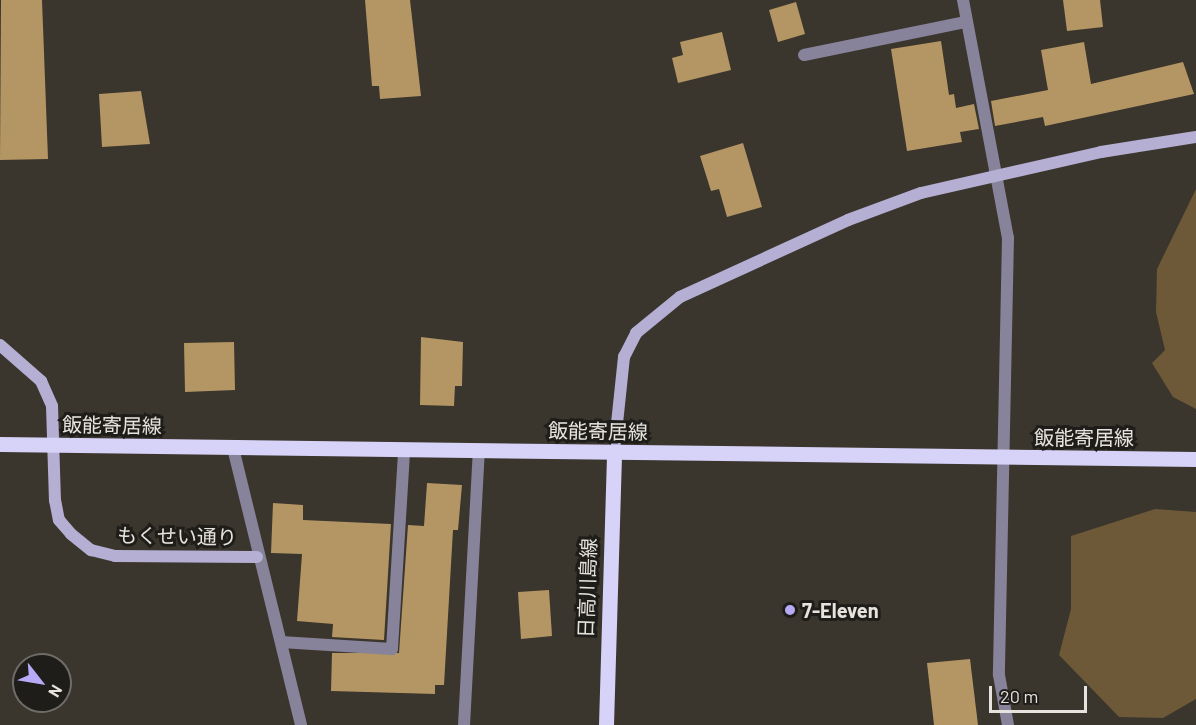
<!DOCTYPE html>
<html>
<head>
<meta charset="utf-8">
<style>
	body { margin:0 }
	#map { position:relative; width:1196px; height:725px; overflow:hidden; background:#3a352d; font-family:Barlow,"Noto Sans JP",sans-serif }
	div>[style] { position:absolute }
	.green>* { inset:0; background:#6d5937 }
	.building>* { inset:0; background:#b49664 }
	.lane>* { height:12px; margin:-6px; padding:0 6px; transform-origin:6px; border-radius:6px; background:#86839a }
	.street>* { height:12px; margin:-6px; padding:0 6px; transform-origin:6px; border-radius:6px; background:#86839a }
	.secondary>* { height:12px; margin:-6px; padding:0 6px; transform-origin:6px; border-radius:6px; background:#b4afd3 }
	.primary>* { height:15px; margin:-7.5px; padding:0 7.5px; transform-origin:7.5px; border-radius:7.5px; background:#d7d2f8 }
	.dots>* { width:16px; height:16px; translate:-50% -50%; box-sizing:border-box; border:3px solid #1f1d19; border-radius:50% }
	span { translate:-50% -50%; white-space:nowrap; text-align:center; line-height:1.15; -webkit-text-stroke:6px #1f1d19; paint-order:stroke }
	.street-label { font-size:20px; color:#e6e3de }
	.poi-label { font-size:20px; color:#e6e3de; font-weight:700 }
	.left { translate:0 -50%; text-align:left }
	.north { position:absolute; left:12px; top:653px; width:60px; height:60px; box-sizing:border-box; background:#1f1d19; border:2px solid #6f6c68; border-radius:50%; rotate:121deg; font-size:16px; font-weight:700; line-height:24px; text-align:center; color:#e6e3de }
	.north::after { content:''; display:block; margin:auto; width:21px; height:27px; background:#b7abf7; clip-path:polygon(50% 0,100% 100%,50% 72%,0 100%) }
	.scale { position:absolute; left:989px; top:686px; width:98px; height:27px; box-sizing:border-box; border:3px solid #e6e3de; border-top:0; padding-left:8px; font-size:18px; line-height:21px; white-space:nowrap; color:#e6e3de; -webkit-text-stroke:4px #1f1d19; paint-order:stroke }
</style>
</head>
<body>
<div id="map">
	<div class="green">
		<div style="clip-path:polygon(1196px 189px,1196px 409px,1173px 397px,1152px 363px,1165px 350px,1156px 312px,1157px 269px)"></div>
		<div style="clip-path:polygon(1155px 509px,1196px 512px,1196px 699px,1163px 718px,1119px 717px,1059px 655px,1071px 609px,1071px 536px)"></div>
	</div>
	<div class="building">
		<div style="clip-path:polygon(1px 0,42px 0,48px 159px,0 160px)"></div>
		<div style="clip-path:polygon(365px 0,410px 0,421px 96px,380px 99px,379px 86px,372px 86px)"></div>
		<div style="clip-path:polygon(1063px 0,1100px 0,1103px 27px,1067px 31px)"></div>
		<div style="clip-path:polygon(796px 2px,805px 34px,778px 42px,769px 10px)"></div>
		<div style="clip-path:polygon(722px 32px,731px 70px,678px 83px,672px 58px,683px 55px,680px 42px)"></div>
		<div style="clip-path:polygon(941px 41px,949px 95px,954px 94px,956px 108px,974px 104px,979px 129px,960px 132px,962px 142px,907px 151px,891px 49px)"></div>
		<div style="clip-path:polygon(1084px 42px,1091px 84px,1183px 62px,1194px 94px,1045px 126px,1043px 117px,995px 126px,991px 101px,1048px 90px,1041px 50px)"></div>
		<div style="clip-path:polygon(141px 91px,150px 144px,102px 147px,99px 94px)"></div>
		<div style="clip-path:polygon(743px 143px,762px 207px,727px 217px,719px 189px,711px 191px,700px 156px)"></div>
		<div style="clip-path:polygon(421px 337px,463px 342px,462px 386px,455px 386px,454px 406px,420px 405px)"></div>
		<div style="clip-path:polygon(234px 342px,235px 390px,185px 392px,184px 343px)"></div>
		<div style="clip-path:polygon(427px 483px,462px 485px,458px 530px,453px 530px,444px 685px,435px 685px,435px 694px,331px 691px,332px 653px,399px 653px,408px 525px,424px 526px)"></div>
		<div style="clip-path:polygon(273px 503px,303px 505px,303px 520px,391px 524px,384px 640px,332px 637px,333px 624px,297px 621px,302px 554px,271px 553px)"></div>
		<div style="clip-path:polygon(549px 590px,552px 636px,521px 639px,518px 592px)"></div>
		<div style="clip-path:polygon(970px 659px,978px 725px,934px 725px,927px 663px)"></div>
	</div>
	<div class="lane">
		<div style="left:804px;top:55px;width:164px;rotate:-11.6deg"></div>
		<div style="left:464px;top:725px;width:275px;rotate:-86.9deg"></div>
	</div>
	<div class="street">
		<div style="left:963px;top:0;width:242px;rotate:79.3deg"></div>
		<div style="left:1008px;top:238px;width:437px;rotate:91.2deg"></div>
		<div style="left:999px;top:675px;width:51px;rotate:79.8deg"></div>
		<div style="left:233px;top:448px;width:285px;rotate:76.2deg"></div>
		<div style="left:281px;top:642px;width:111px;rotate:3.6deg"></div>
		<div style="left:392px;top:649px;width:199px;rotate:-86.5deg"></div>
	</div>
	<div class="secondary">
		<div style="left:0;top:345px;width:55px;rotate:41.3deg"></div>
		<div style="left:41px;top:381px;width:27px;rotate:66deg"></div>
		<div style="left:52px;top:406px;width:94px;rotate:88.2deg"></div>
		<div style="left:55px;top:500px;width:20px;rotate:79deg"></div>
		<div style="left:59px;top:520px;width:18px;rotate:49deg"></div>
		<div style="left:71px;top:534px;width:26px;rotate:39deg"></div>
		<div style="left:91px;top:550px;width:25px;rotate:14deg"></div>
		<div style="left:115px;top:556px;width:142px;rotate:0.4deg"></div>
		<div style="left:614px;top:452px;width:96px;rotate:-84deg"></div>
		<div style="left:624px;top:357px;width:27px;rotate:-63deg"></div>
		<div style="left:636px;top:333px;width:57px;rotate:-39.3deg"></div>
		<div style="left:680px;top:297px;width:185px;rotate:-24.6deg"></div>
		<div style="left:848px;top:220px;width:78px;rotate:-20.3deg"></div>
		<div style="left:921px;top:193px;width:185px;rotate:-12.8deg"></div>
		<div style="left:1101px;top:152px;width:96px;rotate:-9deg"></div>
	</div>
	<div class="primary">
		<div style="left:0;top:444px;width:1196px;rotate:0.72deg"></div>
		<div style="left:606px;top:725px;width:273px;rotate:-88.3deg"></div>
	</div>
	<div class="dots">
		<div style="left:790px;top:610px;background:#b7abf7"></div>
	</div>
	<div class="street-label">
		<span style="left:112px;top:425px;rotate:1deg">飯能寄居線</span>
		<span style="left:598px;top:431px;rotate:1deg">飯能寄居線</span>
		<span style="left:1084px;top:437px">飯能寄居線</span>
		<span style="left:177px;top:536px;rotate:1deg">もくせい通り</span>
		<span style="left:587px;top:588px;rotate:-88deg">日高川島線</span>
	</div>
	<div class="poi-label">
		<span class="left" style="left:802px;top:610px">7-Eleven</span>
	</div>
	<div class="north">N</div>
	<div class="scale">20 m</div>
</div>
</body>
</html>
